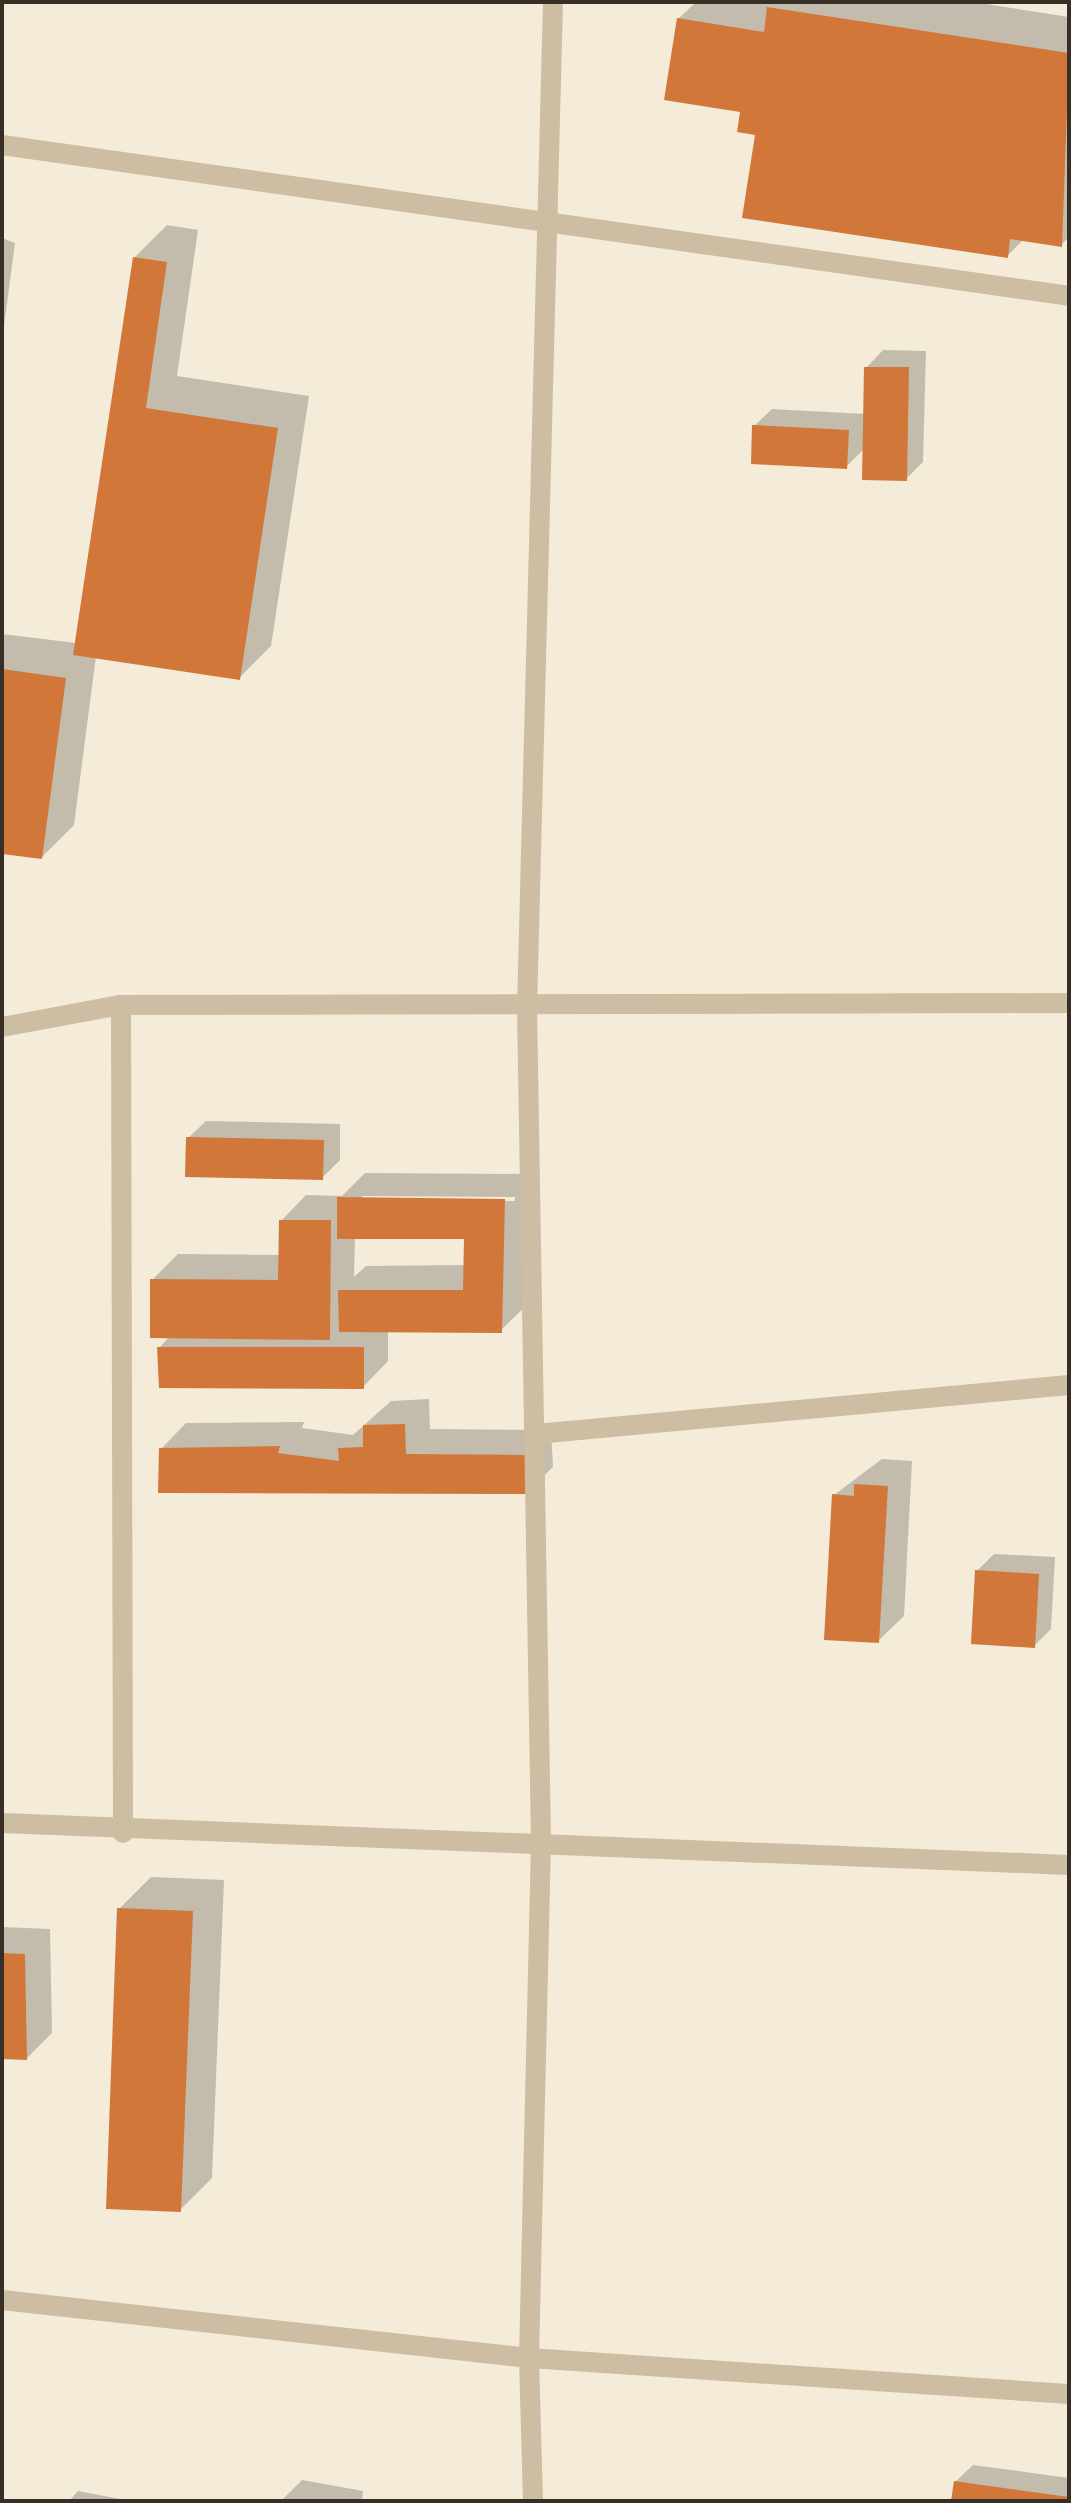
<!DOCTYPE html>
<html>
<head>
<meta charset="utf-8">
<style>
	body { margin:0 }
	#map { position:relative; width:1071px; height:2503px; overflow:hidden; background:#f4ebd8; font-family:"PT Sans Narrow",sans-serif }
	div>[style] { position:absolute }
	.shadow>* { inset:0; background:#0003 }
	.building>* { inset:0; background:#d17739 }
	.minor>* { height:20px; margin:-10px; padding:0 10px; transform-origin:10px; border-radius:10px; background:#cdbda3 }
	span { translate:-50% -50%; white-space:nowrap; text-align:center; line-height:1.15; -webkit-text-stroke:8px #fbf4e5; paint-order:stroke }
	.frame { position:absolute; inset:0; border:4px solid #372e26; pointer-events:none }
</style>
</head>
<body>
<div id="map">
	<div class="shadow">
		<div style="clip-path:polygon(696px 2px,974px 2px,1069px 17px,1069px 237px,1062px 244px,1024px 239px,1007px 256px,757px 133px,678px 19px)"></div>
		<div style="clip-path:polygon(167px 225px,198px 230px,177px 376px,309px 396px,271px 646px,239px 678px,96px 656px,74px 825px,42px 857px,2px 852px,2px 634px,76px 643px,134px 258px)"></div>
		<div style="clip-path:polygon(2px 238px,15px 243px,2px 341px)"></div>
		<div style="clip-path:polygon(883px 350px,926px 351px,923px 462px,906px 479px,865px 448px,846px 467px,754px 426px,772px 409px,865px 414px,866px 368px)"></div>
		<div style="clip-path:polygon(206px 1121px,340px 1124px,340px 1160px,322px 1178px,188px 1138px)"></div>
		<div style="clip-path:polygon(evenodd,365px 1173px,529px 1174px,527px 1305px,501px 1330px,388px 1330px,388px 1361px,363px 1387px,159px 1348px,170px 1336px,152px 1280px,178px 1254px,281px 1255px,281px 1221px,306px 1195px,342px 1196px,365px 1173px,362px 1196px,515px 1197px,515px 1201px,362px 1200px,362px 1196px,365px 1173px,355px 1237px,466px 1237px,465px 1265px,366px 1266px,354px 1277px,355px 1237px)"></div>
		<div style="clip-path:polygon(429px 1399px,430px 1429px,551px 1430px,553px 1467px,527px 1492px,161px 1449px,186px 1423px,304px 1422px,302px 1428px,353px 1435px,391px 1401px)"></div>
		<div style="clip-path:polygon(882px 1459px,912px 1461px,904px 1616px,878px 1641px,834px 1495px)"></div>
		<div style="clip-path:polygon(994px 1554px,1055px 1557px,1051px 1629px,1034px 1646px,977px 1571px)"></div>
		<div style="clip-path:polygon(151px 1877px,224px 1880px,212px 2178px,180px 2210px,119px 1909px)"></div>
		<div style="clip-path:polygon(2px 1927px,50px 1929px,52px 2033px,27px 2058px,2px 2057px)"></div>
		<div style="clip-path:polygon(973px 2465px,1069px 2478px,1069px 2501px,953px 2501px,955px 2482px)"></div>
		<div style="clip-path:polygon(302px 2480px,363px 2491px,362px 2501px,281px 2501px)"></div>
		<div style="clip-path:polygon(78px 2491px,131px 2501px,69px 2501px)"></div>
	</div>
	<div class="building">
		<div style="clip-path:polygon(767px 7px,1069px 53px,1062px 247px,1010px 239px,1008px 258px,742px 218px,755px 135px,737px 132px,740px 112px,664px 100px,677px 18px,764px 32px)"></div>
		<div style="clip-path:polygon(133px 257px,167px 262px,146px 408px,278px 428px,240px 680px,73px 655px)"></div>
		<div style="clip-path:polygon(864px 367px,909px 367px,907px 481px,862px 480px)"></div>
		<div style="clip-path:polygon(752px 425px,849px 430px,847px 469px,751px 464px)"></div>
		<div style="clip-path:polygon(2px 669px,66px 678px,42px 859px,2px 854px)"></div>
		<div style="clip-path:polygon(186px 1137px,324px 1140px,323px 1180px,185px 1177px)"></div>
		<div style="clip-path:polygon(337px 1197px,505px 1199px,502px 1333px,339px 1332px,338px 1290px,463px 1290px,464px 1239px,337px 1239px)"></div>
		<div style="clip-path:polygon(279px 1220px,331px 1220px,330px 1340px,150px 1338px,150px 1279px,278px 1280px)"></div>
		<div style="clip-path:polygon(157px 1347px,364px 1347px,364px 1389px,159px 1388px)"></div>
		<div style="clip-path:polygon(405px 1424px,406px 1454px,526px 1455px,528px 1494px,158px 1493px,159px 1448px,280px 1446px,278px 1453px,339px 1461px,338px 1448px,363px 1447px,363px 1425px)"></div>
		<div style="clip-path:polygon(854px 1484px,888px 1486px,879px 1643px,824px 1640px,832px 1494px,854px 1496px)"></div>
		<div style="clip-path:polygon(975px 1570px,1039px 1574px,1035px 1648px,971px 1644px)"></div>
		<div style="clip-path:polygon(117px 1908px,193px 1911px,181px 2212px,106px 2209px)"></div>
		<div style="clip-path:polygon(2px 1953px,25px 1954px,27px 2060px,2px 2059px)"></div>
		<div style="clip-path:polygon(954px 2481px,1069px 2497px,1069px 2501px,951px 2501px)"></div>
	</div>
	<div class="minor">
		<div style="left:2px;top:145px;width:1078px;rotate:8.05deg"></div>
		<div style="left:121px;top:1005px;width:828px;rotate:89.86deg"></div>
		<div style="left:2px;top:1027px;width:121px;rotate:-10.5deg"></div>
		<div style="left:121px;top:1005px;width:948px;rotate:-0.12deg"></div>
		<div style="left:536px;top:1434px;width:535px;rotate:-5.25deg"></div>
		<div style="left:2px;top:1823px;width:1068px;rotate:2.25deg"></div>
		<div style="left:2px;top:2300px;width:530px;rotate:6.28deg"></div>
		<div style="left:529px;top:2358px;width:541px;rotate:3.81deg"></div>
		<div style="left:533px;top:2501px;width:143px;rotate:-91.6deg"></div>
		<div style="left:529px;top:2358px;width:516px;rotate:-88.67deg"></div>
		<div style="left:541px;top:1842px;width:834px;rotate:-90.96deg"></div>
		<div style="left:527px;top:1008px;width:1006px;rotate:-88.52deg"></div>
	</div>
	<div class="frame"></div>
</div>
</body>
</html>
